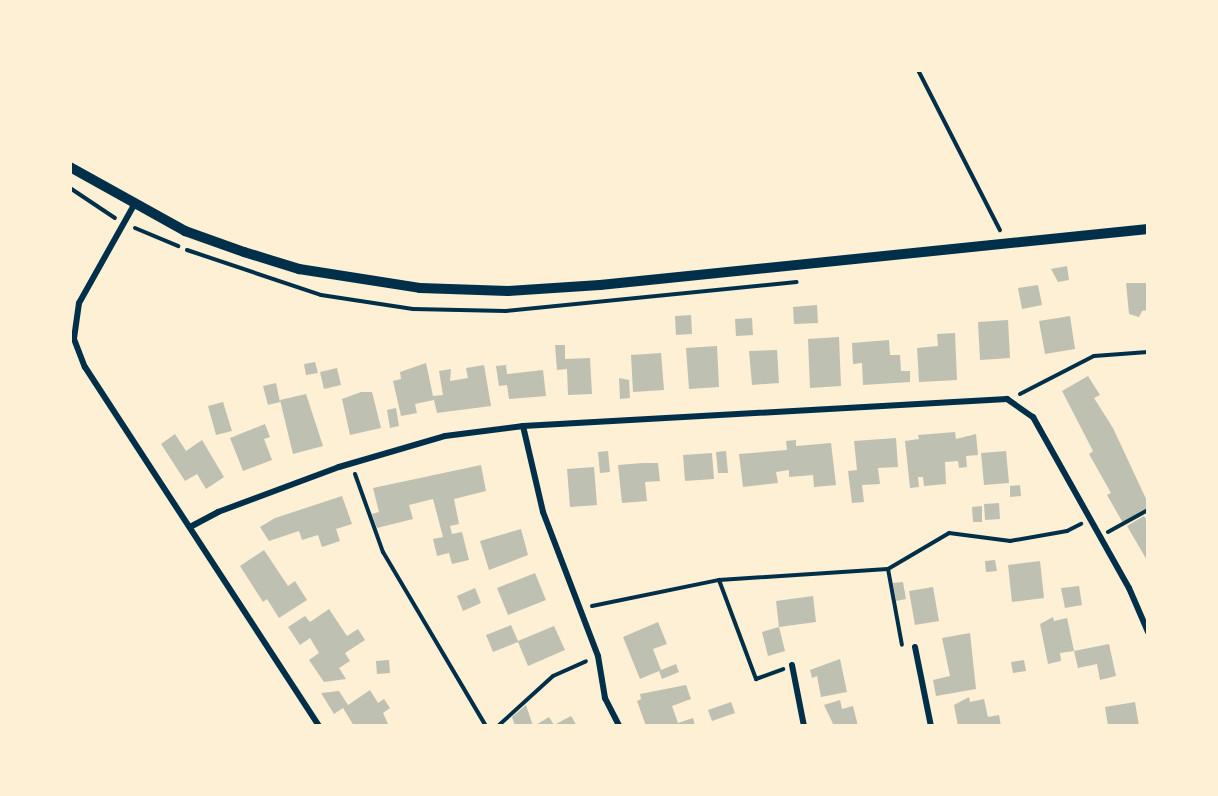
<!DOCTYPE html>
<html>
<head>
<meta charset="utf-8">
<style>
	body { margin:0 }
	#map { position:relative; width:1218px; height:796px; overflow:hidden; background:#fdf0d5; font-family:"PT Sans",sans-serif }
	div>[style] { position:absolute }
	.building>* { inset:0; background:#bec0b2 }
	.path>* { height:4px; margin:-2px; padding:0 2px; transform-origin:2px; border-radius:2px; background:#003049 }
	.minor>* { height:6px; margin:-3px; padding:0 3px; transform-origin:3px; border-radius:3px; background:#003049 }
	.tertiary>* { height:10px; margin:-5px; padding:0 5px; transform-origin:5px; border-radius:5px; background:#003049 }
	span { translate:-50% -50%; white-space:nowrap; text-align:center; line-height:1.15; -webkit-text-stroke:4.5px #fdf0d5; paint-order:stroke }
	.frame { position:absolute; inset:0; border:72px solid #fdf0d5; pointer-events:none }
</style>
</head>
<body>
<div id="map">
	<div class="building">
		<div style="clip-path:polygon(1067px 266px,1069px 280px,1058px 282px,1051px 269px)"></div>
		<div style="clip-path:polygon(1126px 283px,1148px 283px,1148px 310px,1142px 311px,1139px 317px,1129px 314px)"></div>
		<div style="clip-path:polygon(1038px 285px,1042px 305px,1022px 309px,1018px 288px)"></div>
		<div style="clip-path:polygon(817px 305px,818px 323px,794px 324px,793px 307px)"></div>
		<div style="clip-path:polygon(691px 315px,692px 334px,676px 335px,675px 316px)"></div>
		<div style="clip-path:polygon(1070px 316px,1075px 349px,1045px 354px,1039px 321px)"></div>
		<div style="clip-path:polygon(752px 318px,753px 335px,736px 336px,735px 319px)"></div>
		<div style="clip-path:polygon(1008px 320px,1010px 358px,980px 360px,978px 322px)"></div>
		<div style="clip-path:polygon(955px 333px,957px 380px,919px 382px,917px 348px,938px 346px,937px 334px)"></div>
		<div style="clip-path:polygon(839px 337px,841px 386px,810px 388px,808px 339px)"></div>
		<div style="clip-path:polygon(889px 340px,890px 355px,900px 355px,901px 371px,910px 371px,910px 382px,863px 385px,862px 363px,853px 364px,852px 343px)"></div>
		<div style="clip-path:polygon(555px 345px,565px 345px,565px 359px,590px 358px,592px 394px,568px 395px,567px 369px,557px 370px)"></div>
		<div style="clip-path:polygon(717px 346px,719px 387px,689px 389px,686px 348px)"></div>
		<div style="clip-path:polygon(777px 350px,779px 383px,752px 385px,749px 351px)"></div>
		<div style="clip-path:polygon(661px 353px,664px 390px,633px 392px,631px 355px)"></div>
		<div style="clip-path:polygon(315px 362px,318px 373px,306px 375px,304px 364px)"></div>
		<div style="clip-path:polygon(426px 363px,433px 396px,443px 395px,439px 371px,451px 369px,450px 381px,468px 378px,466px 368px,484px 365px,491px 406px,437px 413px,434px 400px,415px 404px,417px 413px,401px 416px,393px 381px,401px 379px,400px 372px)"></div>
		<div style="clip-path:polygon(506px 365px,507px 374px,543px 370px,546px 396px,509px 399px,507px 385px,499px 386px,496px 366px)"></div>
		<div style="clip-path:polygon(337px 368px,341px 385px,324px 389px,320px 372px)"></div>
		<div style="clip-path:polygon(1088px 376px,1100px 395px,1094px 398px,1113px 428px,1148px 503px,1148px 509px,1123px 523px,1107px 495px,1111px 493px,1089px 454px,1093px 451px,1062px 391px)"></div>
		<div style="clip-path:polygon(619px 378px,629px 380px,630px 398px,620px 399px)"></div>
		<div style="clip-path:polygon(276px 383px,280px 402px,268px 405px,263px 386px)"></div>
		<div style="clip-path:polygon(361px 392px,372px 392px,381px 428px,350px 435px,342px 399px)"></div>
		<div style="clip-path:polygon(306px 394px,323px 446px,293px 454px,280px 400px)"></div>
		<div style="clip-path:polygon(223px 402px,232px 431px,216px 435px,208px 406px)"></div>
		<div style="clip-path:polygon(396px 408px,399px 426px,390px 428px,387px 410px)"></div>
		<div style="clip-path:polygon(265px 424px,270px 437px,264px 439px,272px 460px,243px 471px,230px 438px)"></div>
		<div style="clip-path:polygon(955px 432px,956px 439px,976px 434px,978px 455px,966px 456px,967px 467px,959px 468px,958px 461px,945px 462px,946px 484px,924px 486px,923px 477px,918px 477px,919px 487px,910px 488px,905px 441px,919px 439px,918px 435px)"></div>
		<div style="clip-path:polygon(175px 434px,186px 451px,202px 440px,224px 477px,206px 489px,197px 474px,185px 481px,161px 444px)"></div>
		<div style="clip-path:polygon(896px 438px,898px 467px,878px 468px,880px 484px,862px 485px,864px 502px,852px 503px,848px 471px,857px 470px,854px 441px)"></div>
		<div style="clip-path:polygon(796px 440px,796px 446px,831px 443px,836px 485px,814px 487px,813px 475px,789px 477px,789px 470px,776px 472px,778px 483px,743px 487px,739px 454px,787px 450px,786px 441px)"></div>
		<div style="clip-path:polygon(608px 451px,610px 472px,600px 473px,598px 452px)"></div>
		<div style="clip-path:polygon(726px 451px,728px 473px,718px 473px,716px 452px)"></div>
		<div style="clip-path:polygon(1006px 451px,1009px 483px,984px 485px,981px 453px)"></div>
		<div style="clip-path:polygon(712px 453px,714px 479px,685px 481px,683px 455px)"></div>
		<div style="clip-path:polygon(643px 463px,658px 463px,660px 481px,645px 482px,647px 501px,622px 503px,618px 465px)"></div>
		<div style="clip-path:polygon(481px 465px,486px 491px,454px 499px,459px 524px,450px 526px,452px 534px,462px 532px,469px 560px,452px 564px,449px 553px,437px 556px,433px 539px,443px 537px,433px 499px,409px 505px,413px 519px,377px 528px,372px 514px,379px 512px,373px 488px)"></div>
		<div style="clip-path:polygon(594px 467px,597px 505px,570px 507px,567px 469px)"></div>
		<div style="clip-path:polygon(1020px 485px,1021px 496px,1010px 497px,1010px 486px)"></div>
		<div style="clip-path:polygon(342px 496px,352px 524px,336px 529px,340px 541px,322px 547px,318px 535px,302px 540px,299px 531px,269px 541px,260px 527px,275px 518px)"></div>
		<div style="clip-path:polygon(999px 503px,1000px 519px,985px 520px,984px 504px)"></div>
		<div style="clip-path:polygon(982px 506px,982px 522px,973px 522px,972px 507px)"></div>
		<div style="clip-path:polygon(1144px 516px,1148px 522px,1148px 562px,1127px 526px)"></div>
		<div style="clip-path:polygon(521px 529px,528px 555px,489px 570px,480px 541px)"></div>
		<div style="clip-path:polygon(264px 550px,288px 586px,295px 581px,307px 600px,279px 618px,267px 599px,263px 602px,240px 566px)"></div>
		<div style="clip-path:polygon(995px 560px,997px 571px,986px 572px,985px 561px)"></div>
		<div style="clip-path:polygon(1040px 561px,1044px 598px,1012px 602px,1008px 565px)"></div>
		<div style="clip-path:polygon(535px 573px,546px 600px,508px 615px,497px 588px)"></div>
		<div style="clip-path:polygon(903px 582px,906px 599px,896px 601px,893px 583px)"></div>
		<div style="clip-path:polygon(1079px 586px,1082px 605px,1065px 608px,1061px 588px)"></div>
		<div style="clip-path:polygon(933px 587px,939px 621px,915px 625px,909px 591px)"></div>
		<div style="clip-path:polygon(475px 588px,481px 603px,463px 611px,457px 596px)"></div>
		<div style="clip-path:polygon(813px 596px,816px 622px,779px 627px,776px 601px)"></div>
		<div style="clip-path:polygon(329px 609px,347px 636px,358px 629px,365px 640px,345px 653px,350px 661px,339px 668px,346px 679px,324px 682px,309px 660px,319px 653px,310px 638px,300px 645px,288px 627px,305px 616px,310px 622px)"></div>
		<div style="clip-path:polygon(1053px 617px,1054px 621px,1067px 618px,1074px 651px,1060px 653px,1061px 661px,1048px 664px,1040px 624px)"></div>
		<div style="clip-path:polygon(658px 622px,667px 644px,653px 649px,661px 670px,676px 664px,679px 672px,662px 679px,659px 671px,640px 679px,623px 637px)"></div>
		<div style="clip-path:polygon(511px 625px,518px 641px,554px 626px,565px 650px,528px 666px,518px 642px,493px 652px,486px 635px)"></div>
		<div style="clip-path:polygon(779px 627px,785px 651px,768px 656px,762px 632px)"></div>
		<div style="clip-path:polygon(970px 633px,976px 689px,936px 696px,933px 680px,950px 676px,942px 638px)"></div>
		<div style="clip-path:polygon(1109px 644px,1116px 676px,1100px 680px,1097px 664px,1078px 668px,1074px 651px)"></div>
		<div style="clip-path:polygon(840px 659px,847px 692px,821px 697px,817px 676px,812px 678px,810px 670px)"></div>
		<div style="clip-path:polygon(389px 660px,390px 673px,377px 674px,376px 661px)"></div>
		<div style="clip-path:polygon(1024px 660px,1026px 671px,1013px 673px,1011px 662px)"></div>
		<div style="clip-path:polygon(686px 685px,691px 699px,672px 706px,678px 723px,693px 718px,695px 726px,646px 726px,637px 701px,641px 699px,640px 694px)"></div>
		<div style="clip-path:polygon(370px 690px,378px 703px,384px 699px,390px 708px,383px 713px,389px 726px,354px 726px,343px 708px,334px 714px,321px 693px,339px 691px,348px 705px)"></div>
		<div style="clip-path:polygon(969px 697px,970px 702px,984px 699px,988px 717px,999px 715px,1001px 726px,958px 726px,954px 705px)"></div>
		<div style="clip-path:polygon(840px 700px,842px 709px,853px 706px,858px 726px,834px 726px,824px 705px)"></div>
		<div style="clip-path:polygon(731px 702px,735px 713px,712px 721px,708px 710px)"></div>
		<div style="clip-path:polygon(1135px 702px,1139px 726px,1108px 726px,1105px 707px)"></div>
		<div style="clip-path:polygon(526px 705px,533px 726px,515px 726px,512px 717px)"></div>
		<div style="clip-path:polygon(571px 716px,577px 726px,534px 726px,549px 717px,554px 725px)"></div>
	</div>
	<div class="path">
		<div style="left:918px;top:70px;width:180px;rotate:62.9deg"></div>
		<div style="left:70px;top:188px;width:54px;rotate:33.7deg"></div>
		<div style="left:135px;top:228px;width:47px;rotate:22.7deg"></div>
		<div style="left:187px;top:250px;width:141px;rotate:18.6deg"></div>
		<div style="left:321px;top:295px;width:93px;rotate:8.7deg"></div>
		<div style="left:413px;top:309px;width:93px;rotate:1.2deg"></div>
		<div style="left:506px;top:311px;width:292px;rotate:-5.7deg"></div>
		<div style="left:1020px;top:394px;width:83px;rotate:-27.2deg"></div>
		<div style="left:1094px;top:356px;width:54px;rotate:-4.2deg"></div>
		<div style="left:355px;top:474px;width:83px;rotate:70.3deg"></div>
		<div style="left:383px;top:552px;width:202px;rotate:59.4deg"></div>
		<div style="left:1108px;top:532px;width:46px;rotate:-28.8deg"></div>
		<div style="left:888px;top:569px;width:77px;rotate:79.6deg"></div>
		<div style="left:719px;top:580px;width:106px;rotate:69.5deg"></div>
		<div style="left:756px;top:679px;width:29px;rotate:-20deg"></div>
		<div style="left:592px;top:606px;width:130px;rotate:-11.6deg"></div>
		<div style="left:719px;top:580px;width:169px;rotate:-3.7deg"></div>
		<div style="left:888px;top:569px;width:71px;rotate:-30.5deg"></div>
		<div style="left:949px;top:533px;width:62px;rotate:7.5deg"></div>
		<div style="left:1010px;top:541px;width:58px;rotate:-10deg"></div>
		<div style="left:1067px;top:531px;width:16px;rotate:-27deg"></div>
		<div style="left:498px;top:726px;width:74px;rotate:-42.3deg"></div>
		<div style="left:553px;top:676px;width:36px;rotate:-24deg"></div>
	</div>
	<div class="minor">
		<div style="left:134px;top:205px;width:112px;rotate:119.3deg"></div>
		<div style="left:79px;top:303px;width:36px;rotate:98deg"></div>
		<div style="left:74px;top:339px;width:30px;rotate:69deg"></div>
		<div style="left:85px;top:367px;width:429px;rotate:56.9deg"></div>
		<div style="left:523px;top:426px;width:88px;rotate:76.9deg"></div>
		<div style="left:543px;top:512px;width:154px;rotate:69.1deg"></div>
		<div style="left:598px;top:656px;width:43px;rotate:80.5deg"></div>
		<div style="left:605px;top:698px;width:31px;rotate:63deg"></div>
		<div style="left:190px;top:527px;width:32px;rotate:-28deg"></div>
		<div style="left:218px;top:512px;width:129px;rotate:-20.4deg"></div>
		<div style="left:339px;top:467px;width:110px;rotate:-16.3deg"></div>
		<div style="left:445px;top:436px;width:79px;rotate:-7.3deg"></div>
		<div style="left:523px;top:426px;width:485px;rotate:-3.2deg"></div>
		<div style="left:1007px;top:399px;width:32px;rotate:35deg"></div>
		<div style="left:1033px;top:417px;width:196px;rotate:60.7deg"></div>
		<div style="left:1129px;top:588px;width:48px;rotate:66.6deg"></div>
		<div style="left:915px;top:647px;width:81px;rotate:78.6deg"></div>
		<div style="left:792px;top:665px;width:62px;rotate:78.9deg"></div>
	</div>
	<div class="tertiary">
		<div style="left:70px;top:167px;width:132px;rotate:29.1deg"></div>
		<div style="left:185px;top:231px;width:63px;rotate:19.6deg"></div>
		<div style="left:244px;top:252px;width:58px;rotate:17.2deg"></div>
		<div style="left:299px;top:269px;width:122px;rotate:8.9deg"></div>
		<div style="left:420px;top:288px;width:88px;rotate:2deg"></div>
		<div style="left:508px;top:291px;width:92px;rotate:-3.7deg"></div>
		<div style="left:600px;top:285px;width:551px;rotate:-5.83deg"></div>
	</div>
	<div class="frame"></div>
</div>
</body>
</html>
